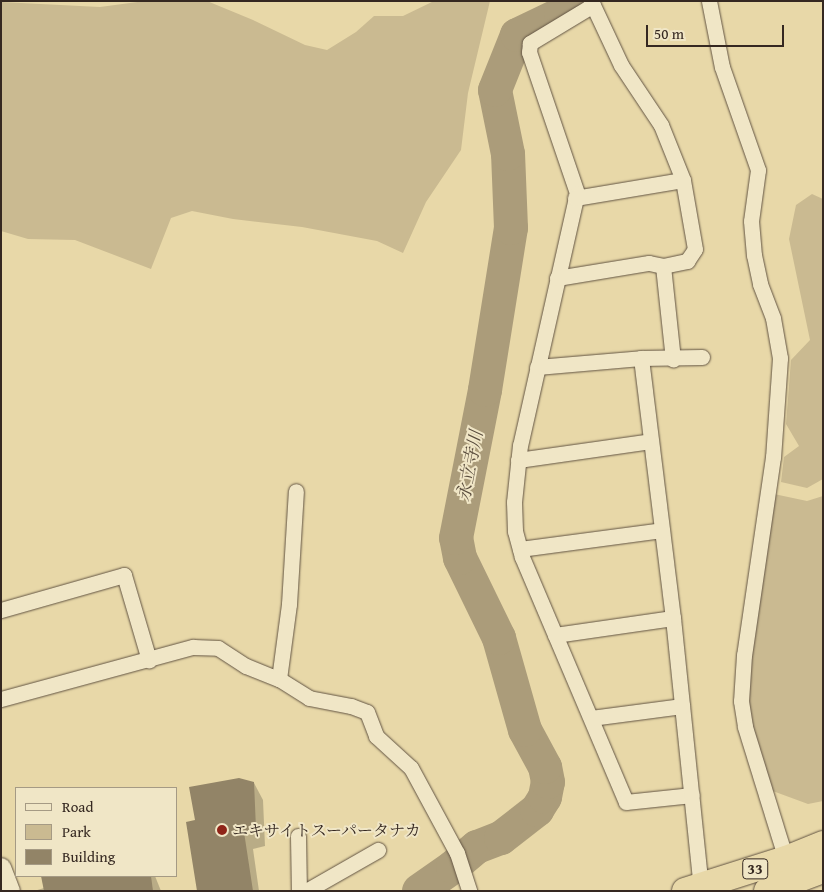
<!DOCTYPE html>
<html>
<head>
<meta charset="utf-8">
<style>
	body { margin:0 }
	#map { position:relative; width:824px; height:892px; overflow:hidden; background:#e8d8a8; font-family:"Gentium Book Plus","Noto Serif JP",serif }
	div>[style] { position:absolute }
	.green>* { inset:0; background:#caba91 }
	.shadow>* { inset:0; background:#0003 }
	.river>* { height:34px; margin:-17px; padding:0 17px; transform-origin:17px; border-radius:17px; background:#ab9c7a }
	.building>* { inset:0; background:#928467 }
	.roads { filter:drop-shadow(0 0 1px #625443) drop-shadow(0 0 1px #625443) }
	.street>* { height:15px; margin:-7.5px; padding:0 7.5px; transform-origin:7.5px; border-radius:7.5px; background:#f0e6c6 }
	.secondary>* { height:20px; margin:-10px; padding:0 10px; transform-origin:10px; border-radius:10px; background:#f0e6c6 }
	.highway>* { height:26px; margin:-13px; padding:0 13px; transform-origin:13px; border-radius:13px; background:#e8d8a8 }
	.dots>* { width:14px; height:14px; translate:-50% -50%; box-sizing:border-box; border:2px solid #f0e6c6; border-radius:50% }
	span { translate:-50% -50%; white-space:nowrap; text-align:center; line-height:1.15; -webkit-text-stroke:4px #f0e6c6; paint-order:stroke }
	.shield-label span { padding:1px 4px; background:#f0e6c6; border:1px solid; border-radius:4px; -webkit-text-stroke-width:0 }
	.shield-label { font-size:15px; color:#352821; font-weight:700 }
	.poi-label { font-size:16px; color:#352821 }
	.left { translate:0 -50%; text-align:left }
	.water-label { font-size:18px; color:#584b3c; font-style:italic }
	.frame { position:absolute; inset:0; border:2px solid #352821; pointer-events:none }
	.legend { position:absolute; left:15px; top:787px; width:162px; height:90px; box-sizing:border-box; background:#f0e6c6; border:1px solid #a59a84; margin:0; padding:6px 9px; list-style:none; font-size:15px; color:#352821 }
	.legend li { display:flex; align-items:center; gap:10px; height:25px }
	.legend b { width:25px; border:1px solid #a59a84 }
	.scale { position:absolute; left:646px; top:25px; width:138px; height:22px; box-sizing:border-box; border:2px solid #352821; border-top:0; padding-left:6px; font-size:15px; line-height:18px; white-space:nowrap; color:#352821; -webkit-text-stroke:4px #f0e6c6; paint-order:stroke }
</style>
</head>
<body>
<div id="map">
	<div class="green">
		<div style="clip-path:polygon(145px 1px,207px 1px,253px 20px,305px 45px,327px 50px,356px 32px,374px 16px,403px 16px,434px 1px,490px 1px,468px 93px,461px 150px,426px 202px,403px 253px,377px 241px,302px 227px,233px 219px,192px 211px,171px 218px,151px 269px,75px 240px,28px 239px,1px 231px,1px 2px,100px 7px)"></div>
		<div style="clip-path:polygon(812px 194px,823px 199px,823px 479px,807px 488px,781px 482px,784px 457px,799px 446px,786px 424px,791px 360px,810px 340px,789px 239px,796px 205px)"></div>
		<div style="clip-path:polygon(774px 494px,807px 501px,823px 496px,823px 801px,808px 804px,770px 790px,760px 761px,746px 702px,749px 654px)"></div>
	</div>
	<div class="shadow">
		<div style="clip-path:polygon(254px 783px,263px 800px,265px 846px,253px 849px,259px 891px,198px 891px,196px 821px)"></div>
		<div style="clip-path:polygon(42px 876px,155px 876px,161px 891px,34px 891px,44px 888px)"></div>
	</div>
	<div class="river">
		<div style="left:419px;top:891px;width:42px;rotate:-35.2deg"></div>
		<div style="left:453px;top:867px;width:31px;rotate:-40deg"></div>
		<div style="left:477px;top:847px;width:26px;rotate:-21deg"></div>
		<div style="left:501px;top:838px;width:46px;rotate:-37.9deg"></div>
		<div style="left:537px;top:810px;width:15px;rotate:-58deg"></div>
		<div style="left:545px;top:797px;width:15px;rotate:-79deg"></div>
		<div style="left:548px;top:782px;width:15px;rotate:-101deg"></div>
		<div style="left:545px;top:767px;width:42px;rotate:-118.4deg"></div>
		<div style="left:525px;top:730px;width:96px;rotate:-105.8deg"></div>
		<div style="left:499px;top:638px;width:89px;rotate:-116deg"></div>
		<div style="left:460px;top:558px;width:20px;rotate:-101deg"></div>
		<div style="left:456px;top:538px;width:151px;rotate:-78.9deg"></div>
		<div style="left:485px;top:390px;width:164px;rotate:-80.9deg"></div>
		<div style="left:511px;top:228px;width:74px;rotate:-92.3deg"></div>
		<div style="left:508px;top:154px;width:65px;rotate:-101.5deg"></div>
		<div style="left:495px;top:90px;width:59px;rotate:-68.2deg"></div>
		<div style="left:517px;top:35px;width:49px;rotate:-25.5deg"></div>
		<div style="left:561px;top:14px;width:21px;rotate:-37deg"></div>
	</div>
	<div class="building">
		<div style="clip-path:polygon(239px 778px,254px 782px,256px 829px,244px 832px,253px 891px,197px 891px,186px 822px,195px 820px,189px 787px)"></div>
		<div style="clip-path:polygon(41px 876px,151px 876px,153px 891px,44px 891px)"></div>
	</div>
	<div class="roads">
		<div class="street">
			<div style="left:709px;top:1px;width:67px;rotate:78.9deg"></div>
			<div style="left:722px;top:67px;width:109px;rotate:70.7deg"></div>
			<div style="left:758px;top:170px;width:51px;rotate:97.8deg"></div>
			<div style="left:751px;top:221px;width:34px;rotate:85deg"></div>
			<div style="left:754px;top:255px;width:30px;rotate:78deg"></div>
			<div style="left:760px;top:284px;width:36px;rotate:69deg"></div>
			<div style="left:773px;top:318px;width:41px;rotate:80.1deg"></div>
			<div style="left:780px;top:358px;width:99px;rotate:94deg"></div>
			<div style="left:773px;top:457px;width:200px;rotate:98.3deg"></div>
			<div style="left:744px;top:655px;width:46px;rotate:93.7deg"></div>
			<div style="left:741px;top:701px;width:26px;rotate:81deg"></div>
			<div style="left:745px;top:727px;width:145px;rotate:72.8deg"></div>
			<div style="left:593px;top:5px;width:74px;rotate:148.9deg"></div>
			<div style="left:530px;top:43px;width:9px;rotate:96deg"></div>
			<div style="left:529px;top:52px;width:149px;rotate:71.2deg"></div>
			<div style="left:577px;top:193px;width:258px;rotate:102.7deg"></div>
			<div style="left:520px;top:445px;width:57px;rotate:96deg"></div>
			<div style="left:514px;top:502px;width:29px;rotate:88deg"></div>
			<div style="left:515px;top:531px;width:27px;rotate:75deg"></div>
			<div style="left:522px;top:557px;width:266px;rotate:67deg"></div>
			<div style="left:626px;top:802px;width:66px;rotate:-6.1deg"></div>
			<div style="left:575px;top:198px;width:109px;rotate:-9.5deg"></div>
			<div style="left:663px;top:266px;width:94px;rotate:83.9deg"></div>
			<div style="left:557px;top:278px;width:93px;rotate:-9.3deg"></div>
			<div style="left:649px;top:263px;width:14px;rotate:12deg"></div>
			<div style="left:663px;top:266px;width:25px;rotate:-12deg"></div>
			<div style="left:687px;top:261px;width:14px;rotate:-56deg"></div>
			<div style="left:695px;top:249px;width:70px;rotate:-99.9deg"></div>
			<div style="left:683px;top:180px;width:59px;rotate:-111.8deg"></div>
			<div style="left:661px;top:125px;width:72px;rotate:-123.7deg"></div>
			<div style="left:621px;top:65px;width:71px;rotate:-115.1deg"></div>
			<div style="left:641px;top:358px;width:262px;rotate:83deg"></div>
			<div style="left:673px;top:618px;width:274px;rotate:84.1deg"></div>
			<div style="left:537px;top:367px;width:104px;rotate:-4.9deg"></div>
			<div style="left:641px;top:358px;width:61px;rotate:-0.9deg"></div>
			<div style="left:518px;top:460px;width:134px;rotate:-8.1deg"></div>
			<div style="left:520px;top:549px;width:143px;rotate:-7.6deg"></div>
			<div style="left:1px;top:610px;width:128px;rotate:-15.9deg"></div>
			<div style="left:124px;top:575px;width:89px;rotate:73.6deg"></div>
			<div style="left:555px;top:635px;width:119px;rotate:-8.2deg"></div>
			<div style="left:279px;top:679px;width:76px;rotate:-82.4deg"></div>
			<div style="left:289px;top:604px;width:113px;rotate:-86.5deg"></div>
			<div style="left:1px;top:699px;width:199px;rotate:-15.2deg"></div>
			<div style="left:193px;top:647px;width:25px;rotate:2deg"></div>
			<div style="left:218px;top:648px;width:33px;rotate:33deg"></div>
			<div style="left:246px;top:666px;width:35px;rotate:22deg"></div>
			<div style="left:279px;top:679px;width:36px;rotate:32deg"></div>
			<div style="left:309px;top:698px;width:43px;rotate:10.8deg"></div>
			<div style="left:351px;top:706px;width:17px;rotate:21deg"></div>
			<div style="left:367px;top:712px;width:26px;rotate:69deg"></div>
			<div style="left:376px;top:736px;width:47px;rotate:42.4deg"></div>
			<div style="left:411px;top:768px;width:97px;rotate:61.6deg"></div>
			<div style="left:457px;top:853px;width:40px;rotate:72deg"></div>
			<div style="left:591px;top:718px;width:92px;rotate:-7.5deg"></div>
			<div style="left:298px;top:836px;width:55px;rotate:89deg"></div>
			<div style="left:306px;top:891px;width:83px;rotate:-29.7deg"></div>
		</div>
		<div class="secondary">
			<div style="left:1px;top:868px;width:25px;rotate:69deg"></div>
		</div>
		<div class="highway">
			<div style="left:685px;top:891px;width:106px;rotate:-17.6deg"></div>
			<div style="left:786px;top:859px;width:40px;rotate:-22deg"></div>
			<div style="left:767px;top:891px;width:60px;rotate:-20.6deg"></div>
		</div>
	</div>
	<div class="dots">
		<div style="left:222px;top:830px;background:#8f2418"></div>
	</div>
	<div class="shield-label">
		<span style="left:755px;top:869px">33</span>
	</div>
	<div class="poi-label">
		<span class="left" style="left:232px;top:830px">エキサイトスーパータナカ</span>
	</div>
	<div class="water-label">
		<span style="left:470px;top:466px;rotate:-79deg">永立寺川</span>
	</div>
	<div class="frame"></div>
	<ul class="legend">
	<li><b style="height:6px;background:#f0e6c6"></b>Road</li>
	<li><b style="height:14px;background:#caba91"></b>Park</li>
	<li><b style="height:14px;background:#928467"></b>Building</li>
	</ul>
	<div class="scale">50 m</div>
</div>
</body>
</html>
